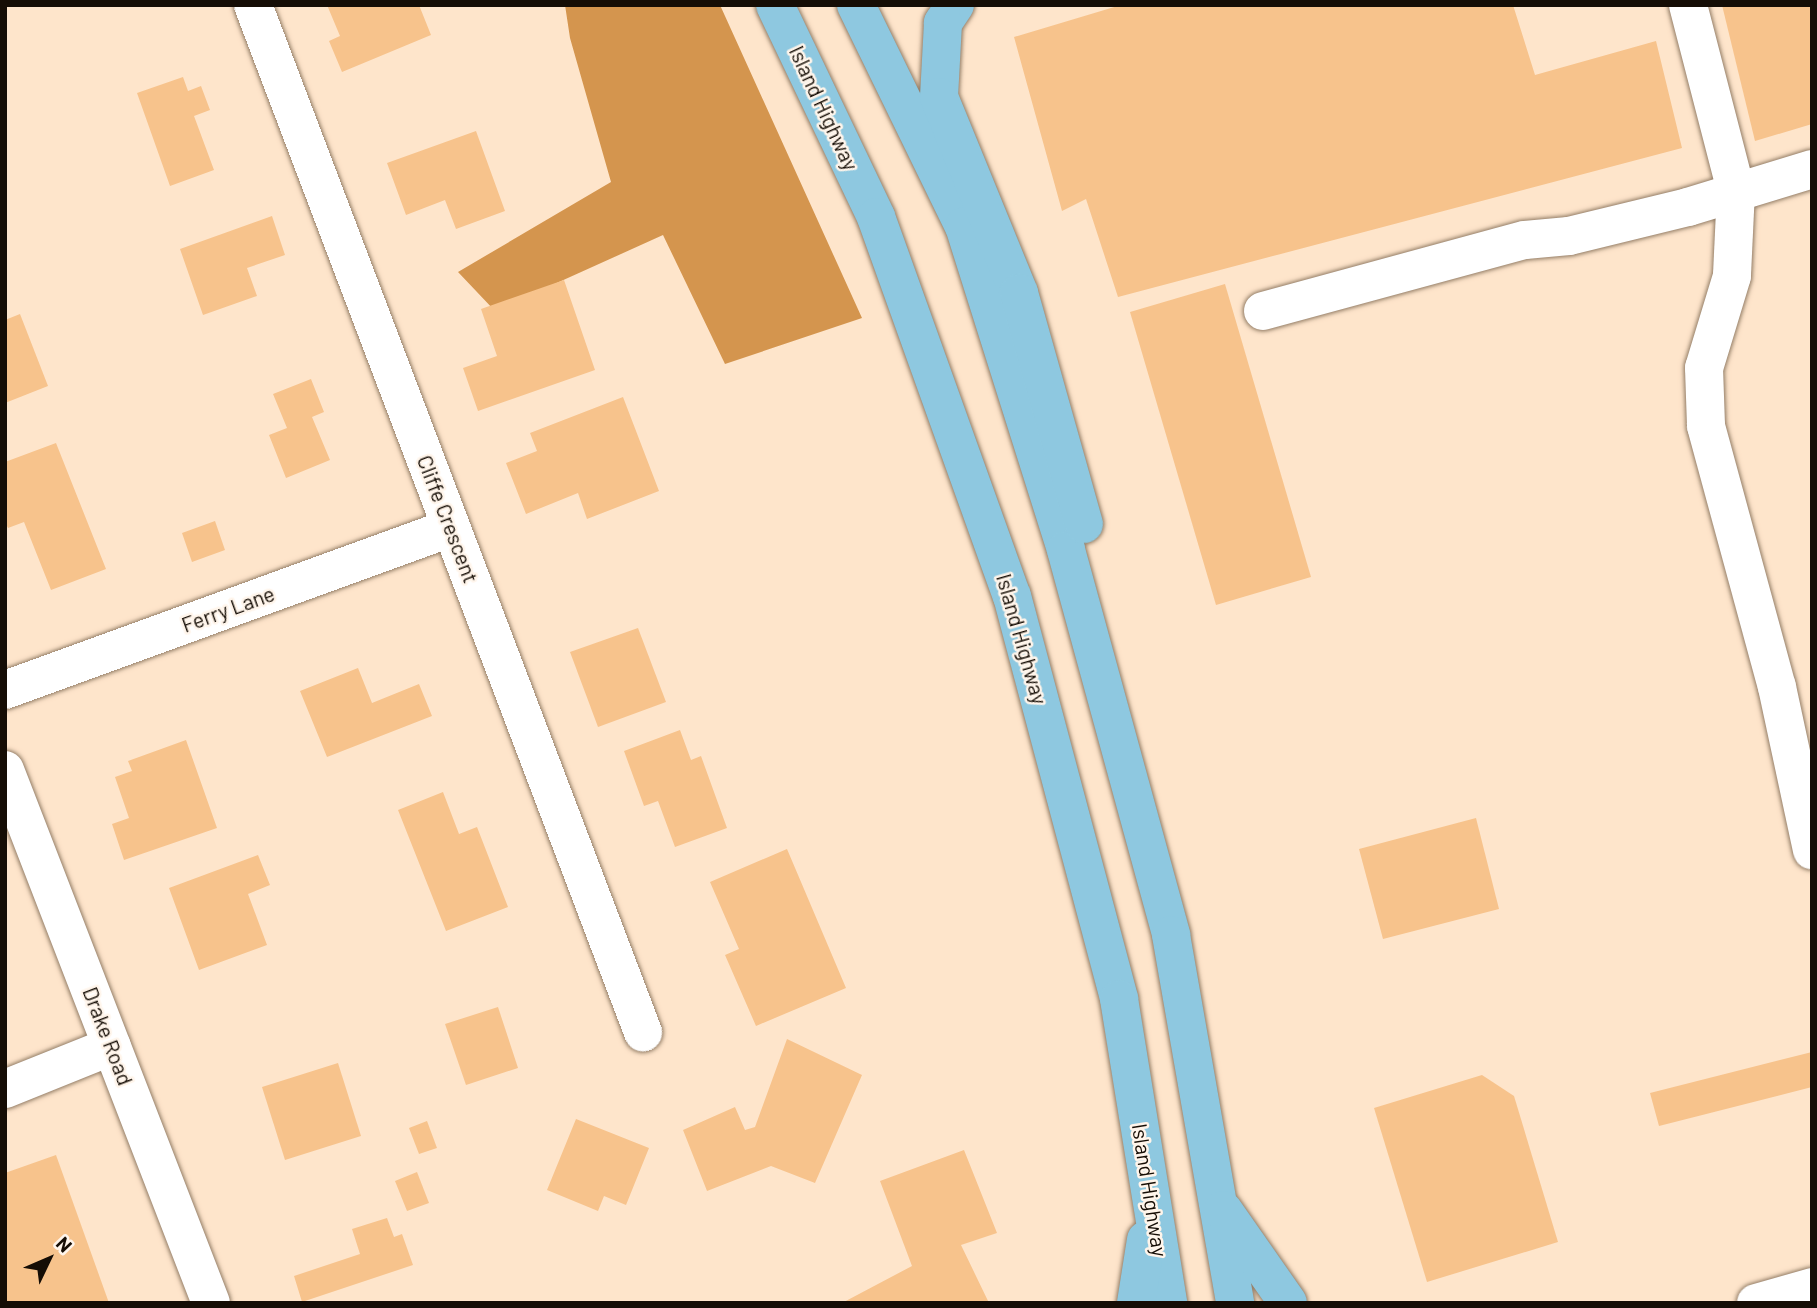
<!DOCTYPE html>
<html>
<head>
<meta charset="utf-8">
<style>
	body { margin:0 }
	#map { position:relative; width:1817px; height:1308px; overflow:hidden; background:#fee5cb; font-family:Barlow,sans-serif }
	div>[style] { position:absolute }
	.forest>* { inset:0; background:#d4954e }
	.building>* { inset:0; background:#f7c38c }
	.roads { filter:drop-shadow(0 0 2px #947e67) drop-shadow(0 0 2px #947e67) }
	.minor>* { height:38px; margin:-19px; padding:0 19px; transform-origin:19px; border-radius:19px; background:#fff }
	.major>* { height:38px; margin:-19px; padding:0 19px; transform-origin:19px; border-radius:19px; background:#8ec8e0 }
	span { translate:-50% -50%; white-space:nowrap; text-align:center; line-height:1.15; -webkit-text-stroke:5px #fff5eb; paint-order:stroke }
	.street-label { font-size:21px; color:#150d05 }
	.frame { position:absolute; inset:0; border:7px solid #150d05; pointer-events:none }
	.north { position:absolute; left:14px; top:1224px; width:70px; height:70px; -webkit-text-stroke:5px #fff5eb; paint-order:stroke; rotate:46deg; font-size:19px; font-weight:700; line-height:28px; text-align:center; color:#150d05 }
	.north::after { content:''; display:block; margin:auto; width:24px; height:32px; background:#150d05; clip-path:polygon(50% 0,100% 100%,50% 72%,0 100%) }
</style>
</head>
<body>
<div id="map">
	<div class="forest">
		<div style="clip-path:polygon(565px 5px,720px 5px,862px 318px,725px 364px,663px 235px,495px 311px,458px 272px,611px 182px,570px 38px)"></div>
	</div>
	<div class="building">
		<div style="clip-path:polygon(327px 5px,419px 5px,431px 35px,342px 72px,329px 41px,340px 36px)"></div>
		<div style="clip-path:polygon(1121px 5px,1513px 5px,1535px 75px,1656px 41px,1682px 148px,1118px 297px,1086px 199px,1062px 211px,1014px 37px)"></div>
		<div style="clip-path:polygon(1722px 5px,1812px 5px,1812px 124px,1755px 141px)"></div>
		<div style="clip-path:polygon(183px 77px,188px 91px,201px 86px,210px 110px,194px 116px,214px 170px,170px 186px,137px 93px)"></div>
		<div style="clip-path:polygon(476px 131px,505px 211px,456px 229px,445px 200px,406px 215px,387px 163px)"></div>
		<div style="clip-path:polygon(272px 216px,285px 255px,247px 268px,257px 296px,203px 315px,180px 249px)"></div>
		<div style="clip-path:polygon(564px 280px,595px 370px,478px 411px,463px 368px,497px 356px,481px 309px)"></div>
		<div style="clip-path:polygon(1225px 284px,1311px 577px,1216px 605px,1130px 312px)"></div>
		<div style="clip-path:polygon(20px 314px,48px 386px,5px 403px,5px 320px)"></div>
		<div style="clip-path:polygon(311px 379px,324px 412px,312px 417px,330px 460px,286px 478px,269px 435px,287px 428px,273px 394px)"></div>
		<div style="clip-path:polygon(623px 397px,659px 491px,587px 519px,578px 493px,526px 514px,506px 463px,537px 451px,530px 433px)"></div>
		<div style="clip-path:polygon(56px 443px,106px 569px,51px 590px,24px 522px,8px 528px,5px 522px,5px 462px)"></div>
		<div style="clip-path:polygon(215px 521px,225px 550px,192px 562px,182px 533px)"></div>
		<div style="clip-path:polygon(638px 628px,666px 702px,598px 727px,570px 652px)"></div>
		<div style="clip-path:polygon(358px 668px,372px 703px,419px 684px,432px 716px,327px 757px,300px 691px)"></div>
		<div style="clip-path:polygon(680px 730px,691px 760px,701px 756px,727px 828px,675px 847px,658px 801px,644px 806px,624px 751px)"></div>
		<div style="clip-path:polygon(186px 740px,217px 828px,124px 860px,112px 824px,129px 818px,115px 777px,132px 771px,128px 761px)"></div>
		<div style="clip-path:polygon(443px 792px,459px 834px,477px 827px,508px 907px,446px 931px,398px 810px)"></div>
		<div style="clip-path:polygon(1476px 818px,1499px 909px,1383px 939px,1359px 849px)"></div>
		<div style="clip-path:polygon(787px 849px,846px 988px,756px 1026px,725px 955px,739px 949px,710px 882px)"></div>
		<div style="clip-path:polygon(258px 855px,270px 885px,248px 894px,267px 945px,199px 970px,169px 888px)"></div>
		<div style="clip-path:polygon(498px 1007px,518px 1068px,466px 1085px,445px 1024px)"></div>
		<div style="clip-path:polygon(787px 1039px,862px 1075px,815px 1183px,771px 1166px,707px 1191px,683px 1130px,735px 1107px,745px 1130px,755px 1127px)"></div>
		<div style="clip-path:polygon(1812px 1052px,1812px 1087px,1659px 1126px,1650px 1093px)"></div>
		<div style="clip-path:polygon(338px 1063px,361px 1136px,285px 1160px,262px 1087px)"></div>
		<div style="clip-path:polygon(1482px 1075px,1514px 1096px,1558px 1242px,1427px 1282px,1374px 1108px)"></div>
		<div style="clip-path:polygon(576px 1119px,649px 1148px,626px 1205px,604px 1196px,598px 1211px,547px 1190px)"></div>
		<div style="clip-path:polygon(427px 1121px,437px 1148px,419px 1154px,409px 1128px)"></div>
		<div style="clip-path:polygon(964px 1150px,997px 1233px,961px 1245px,989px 1303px,842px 1303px,912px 1266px,880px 1181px)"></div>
		<div style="clip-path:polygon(56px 1155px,109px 1303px,5px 1303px,5px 1173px)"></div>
		<div style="clip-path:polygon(417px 1172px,429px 1203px,407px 1211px,395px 1181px)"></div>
		<div style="clip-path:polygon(387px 1218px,394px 1237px,402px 1234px,413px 1265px,302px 1302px,294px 1276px,360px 1254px,352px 1229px)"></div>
	</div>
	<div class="roads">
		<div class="minor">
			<div style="left:253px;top:5px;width:1099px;rotate:69.21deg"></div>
			<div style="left:1688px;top:5px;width:191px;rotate:75.5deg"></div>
			<div style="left:1736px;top:190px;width:86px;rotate:92.7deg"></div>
			<div style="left:1732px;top:276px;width:96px;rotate:106.9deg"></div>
			<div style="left:1704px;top:368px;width:58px;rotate:88deg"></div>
			<div style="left:1706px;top:426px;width:270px;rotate:74.8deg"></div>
			<div style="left:1777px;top:687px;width:167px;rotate:77.9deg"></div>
			<div style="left:1263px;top:311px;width:271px;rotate:-15.2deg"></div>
			<div style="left:1525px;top:240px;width:44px;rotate:-5.2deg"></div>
			<div style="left:1569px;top:236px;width:122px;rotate:-13.7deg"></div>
			<div style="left:1688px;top:207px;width:130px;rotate:-17deg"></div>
			<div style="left:5px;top:690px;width:475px;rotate:-20deg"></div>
			<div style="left:5px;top:770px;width:571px;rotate:68.87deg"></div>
			<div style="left:5px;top:1089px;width:115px;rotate:-21.9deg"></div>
			<div style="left:1756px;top:1303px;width:58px;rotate:-15.9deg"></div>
		</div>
		<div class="major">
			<div style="left:775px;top:5px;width:235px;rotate:64.5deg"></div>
			<div style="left:876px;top:217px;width:403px;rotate:70.3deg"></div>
			<div style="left:1012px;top:596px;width:417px;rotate:75.1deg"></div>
			<div style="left:1119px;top:999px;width:308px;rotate:80.8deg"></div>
			<div style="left:856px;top:5px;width:246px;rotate:64deg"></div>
			<div style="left:964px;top:226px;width:340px;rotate:72.5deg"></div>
			<div style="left:1066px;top:550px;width:399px;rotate:74.7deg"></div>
			<div style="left:1171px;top:935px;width:374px;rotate:80.1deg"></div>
			<div style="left:955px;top:5px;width:22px;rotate:124deg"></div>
			<div style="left:943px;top:23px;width:74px;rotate:93.1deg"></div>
			<div style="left:939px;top:97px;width:212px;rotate:67.8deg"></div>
			<div style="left:1019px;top:293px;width:240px;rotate:74.3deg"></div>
			<div style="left:1223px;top:1210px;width:113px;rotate:55deg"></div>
			<div style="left:1136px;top:1303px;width:64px;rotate:-81deg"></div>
		</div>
	</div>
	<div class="street-label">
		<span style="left:824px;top:108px;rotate:65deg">Island Highway</span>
		<span style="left:448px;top:519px;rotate:69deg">Cliffe Crescent</span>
		<span style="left:228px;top:609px;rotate:-20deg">Ferry Lane</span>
		<span style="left:1022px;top:639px;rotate:74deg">Island Highway</span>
		<span style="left:108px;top:1036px;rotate:69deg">Drake Road</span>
		<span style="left:1150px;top:1190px;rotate:81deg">Island Highway</span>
	</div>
	<div class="frame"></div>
	<div class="north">N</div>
</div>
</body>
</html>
